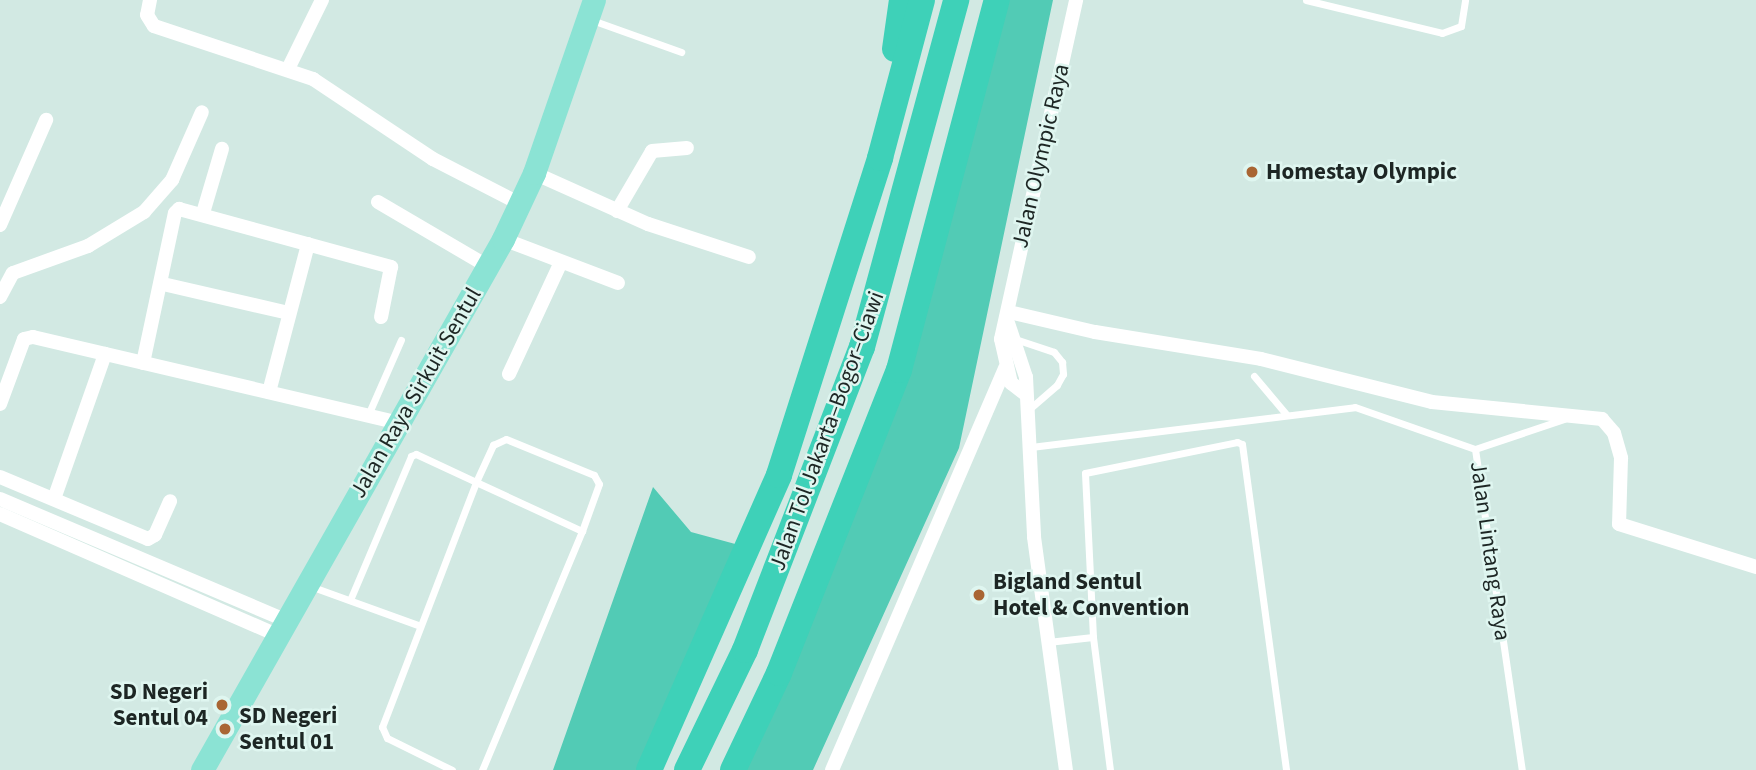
<!DOCTYPE html>
<html>
<head>
<meta charset="utf-8">
<style>
	body { margin:0 }
	#map { position:relative; width:1756px; height:770px; overflow:hidden; background:#d2e9e3; font-family:"Source Sans 3",sans-serif }
	div>[style] { position:absolute }
	.green>* { inset:0; background:#52cbb5 }
	.service>* { height:7px; margin:-3.5px; padding:0 3.5px; transform-origin:3.5px; border-radius:3.5px; background:#fff }
	.minor>* { height:14px; margin:-7px; padding:0 7px; transform-origin:7px; border-radius:7px; background:#fff }
	.primary>* { height:23px; margin:-11.5px; padding:0 11.5px; transform-origin:11.5px; border-radius:11.5px; background:#8be3d4 }
	.motorway>* { height:26px; margin:-13px; padding:0 13px; transform-origin:13px; border-radius:13px; background:#3ed1b8 }
	.dots>* { width:19px; height:19px; translate:-50% -50%; box-sizing:border-box; border:4px solid #dff6f0; border-radius:50% }
	span { translate:-50% -50%; white-space:nowrap; text-align:center; line-height:1.15; -webkit-text-stroke:5px #dff6f0; paint-order:stroke }
	.street-label { font-size:23px; color:#1d2624 }
	.poi-label { font-size:23px; color:#1d2624; font-weight:700 }
	.left { translate:0 -50%; text-align:left }
	.right { translate:-100% -50%; text-align:right }
</style>
</head>
<body>
<div id="map">
	<div class="green">
		<div style="clip-path:polygon(997px 0,1053px 0,959px 448px,813px 770px,733px 770px,858px 472px)"></div>
		<div style="clip-path:polygon(653px 487px,691px 532px,750px 548px,649px 770px,553px 770px)"></div>
	</div>
	<div class="service">
		<div style="left:1306px;top:0;width:140px;rotate:13.6deg"></div>
		<div style="left:1442px;top:33px;width:20px;rotate:-20deg"></div>
		<div style="left:1461px;top:26px;width:26px;rotate:-81deg"></div>
		<div style="left:589px;top:19px;width:98px;rotate:19.7deg"></div>
		<div style="left:1012px;top:338px;width:44px;rotate:18.4deg"></div>
		<div style="left:1054px;top:352px;width:13px;rotate:51deg"></div>
		<div style="left:1062px;top:362px;width:12px;rotate:85deg"></div>
		<div style="left:1063px;top:374px;width:13px;rotate:119deg"></div>
		<div style="left:1057px;top:385px;width:38px;rotate:139deg"></div>
		<div style="left:1254px;top:376px;width:50px;rotate:49.9deg"></div>
		<div style="left:368px;top:415px;width:82px;rotate:-66.3deg"></div>
		<div style="left:1031px;top:447px;width:326px;rotate:-7deg"></div>
		<div style="left:1355px;top:407px;width:127px;rotate:19.3deg"></div>
		<div style="left:1475px;top:449px;width:324px;rotate:81.7deg"></div>
		<div style="left:1475px;top:449px;width:94px;rotate:-18.6deg"></div>
		<div style="left:310px;top:586px;width:115px;rotate:19.9deg"></div>
		<div style="left:350px;top:600px;width:156px;rotate:-67deg"></div>
		<div style="left:411px;top:456px;width:5px;rotate:-22deg"></div>
		<div style="left:416px;top:454px;width:66px;rotate:25deg"></div>
		<div style="left:476px;top:482px;width:41px;rotate:-65.3deg"></div>
		<div style="left:493px;top:445px;width:14px;rotate:-25deg"></div>
		<div style="left:506px;top:439px;width:95px;rotate:22.2deg"></div>
		<div style="left:594px;top:475px;width:10px;rotate:61deg"></div>
		<div style="left:599px;top:484px;width:50px;rotate:109.9deg"></div>
		<div style="left:1048px;top:642px;width:45px;rotate:-6.3deg"></div>
		<div style="left:452px;top:770px;width:72px;rotate:-153.8deg"></div>
		<div style="left:387px;top:738px;width:12px;rotate:-114deg"></div>
		<div style="left:382px;top:727px;width:262px;rotate:-69deg"></div>
		<div style="left:476px;top:482px;width:117px;rotate:24.8deg"></div>
		<div style="left:582px;top:531px;width:259px;rotate:112.7deg"></div>
		<div style="left:1110px;top:770px;width:134px;rotate:-97.3deg"></div>
		<div style="left:1093px;top:637px;width:164px;rotate:-92.8deg"></div>
		<div style="left:1085px;top:473px;width:155px;rotate:-11.5deg"></div>
		<div style="left:1237px;top:442px;width:5px;rotate:22deg"></div>
		<div style="left:1242px;top:444px;width:329px;rotate:82.3deg"></div>
	</div>
	<div class="minor">
		<div style="left:150px;top:0;width:15px;rotate:101deg"></div>
		<div style="left:147px;top:15px;width:13px;rotate:58deg"></div>
		<div style="left:154px;top:26px;width:168px;rotate:18.4deg"></div>
		<div style="left:313px;top:79px;width:144px;rotate:33.7deg"></div>
		<div style="left:433px;top:159px;width:98px;rotate:27.3deg"></div>
		<div style="left:288px;top:69px;width:77px;rotate:-63.8deg"></div>
		<div style="left:534px;top:173px;width:125px;rotate:24.1deg"></div>
		<div style="left:648px;top:224px;width:106px;rotate:18.1deg"></div>
		<div style="left:378px;top:202px;width:126px;rotate:30.4deg"></div>
		<div style="left:617px;top:211px;width:69px;rotate:-59.7deg"></div>
		<div style="left:652px;top:151px;width:35px;rotate:-5deg"></div>
		<div style="left:203px;top:213px;width:67px;rotate:-73.5deg"></div>
		<div style="left:0;top:225px;width:115px;rotate:-66.3deg"></div>
		<div style="left:503px;top:239px;width:123px;rotate:20.9deg"></div>
		<div style="left:163px;top:284px;width:129px;rotate:13deg"></div>
		<div style="left:0;top:297px;width:27px;rotate:-62deg"></div>
		<div style="left:13px;top:273px;width:80px;rotate:-19.8deg"></div>
		<div style="left:88px;top:246px;width:66px;rotate:-31.3deg"></div>
		<div style="left:144px;top:212px;width:43px;rotate:-48.8deg"></div>
		<div style="left:172px;top:180px;width:74px;rotate:-66.2deg"></div>
		<div style="left:1009px;top:312px;width:88px;rotate:13.1deg"></div>
		<div style="left:1095px;top:332px;width:168px;rotate:9.2deg"></div>
		<div style="left:1261px;top:359px;width:176px;rotate:14.1deg"></div>
		<div style="left:1432px;top:402px;width:171px;rotate:5.7deg"></div>
		<div style="left:1602px;top:419px;width:18px;rotate:49deg"></div>
		<div style="left:1614px;top:433px;width:26px;rotate:74deg"></div>
		<div style="left:1621px;top:458px;width:66px;rotate:91.7deg"></div>
		<div style="left:1619px;top:524px;width:144px;rotate:17.4deg"></div>
		<div style="left:1008px;top:323px;width:57px;rotate:71.6deg"></div>
		<div style="left:1026px;top:377px;width:160px;rotate:87.1deg"></div>
		<div style="left:1034px;top:537px;width:235px;rotate:82.2deg"></div>
		<div style="left:143px;top:363px;width:153px;rotate:-78deg"></div>
		<div style="left:175px;top:213px;width:6px;rotate:-45deg"></div>
		<div style="left:179px;top:209px;width:220px;rotate:15.3deg"></div>
		<div style="left:391px;top:267px;width:51px;rotate:101.3deg"></div>
		<div style="left:509px;top:374px;width:123px;rotate:-65.1deg"></div>
		<div style="left:269px;top:392px;width:153px;rotate:-75.2deg"></div>
		<div style="left:1024px;top:393px;width:16px;rotate:-142deg"></div>
		<div style="left:1011px;top:383px;width:45px;rotate:-102.8deg"></div>
		<div style="left:1001px;top:339px;width:347px;rotate:-77.5deg"></div>
		<div style="left:0;top:404px;width:69px;rotate:-69.7deg"></div>
		<div style="left:24px;top:339px;width:9px;rotate:-13deg"></div>
		<div style="left:33px;top:337px;width:378px;rotate:13.2deg"></div>
		<div style="left:0;top:477px;width:160px;rotate:22.7deg"></div>
		<div style="left:148px;top:539px;width:8px;rotate:-30deg"></div>
		<div style="left:155px;top:535px;width:37px;rotate:-66deg"></div>
		<div style="left:0;top:499px;width:310px;rotate:23deg"></div>
		<div style="left:54px;top:499px;width:154px;rotate:-70.6deg"></div>
		<div style="left:0;top:514px;width:302px;rotate:23.6deg"></div>
		<div style="left:832px;top:770px;width:438px;rotate:-66.7deg"></div>
	</div>
	<div class="primary">
		<div style="left:202px;top:770px;width:610px;rotate:-60.45deg"></div>
		<div style="left:503px;top:239px;width:73px;rotate:-64.8deg"></div>
		<div style="left:534px;top:173px;width:183px;rotate:-70.9deg"></div>
	</div>
	<div class="motorway">
		<div style="left:895px;top:49px;width:49px;rotate:-81.9deg"></div>
		<div style="left:649px;top:770px;width:322px;rotate:-66.2deg"></div>
		<div style="left:779px;top:475px;width:333px;rotate:-72.3deg"></div>
		<div style="left:880px;top:158px;width:163px;rotate:-75.1deg"></div>
		<div style="left:687px;top:770px;width:133px;rotate:-64.2deg"></div>
		<div style="left:745px;top:650px;width:325px;rotate:-68.9deg"></div>
		<div style="left:862px;top:347px;width:360px;rotate:-74.8deg"></div>
		<div style="left:733px;top:770px;width:107px;rotate:-64.6deg"></div>
		<div style="left:779px;top:673px;width:326px;rotate:-68.4deg"></div>
		<div style="left:899px;top:370px;width:383px;rotate:-75.2deg"></div>
	</div>
	<div class="dots">
		<div style="left:1252px;top:172px;background:#a96634"></div>
		<div style="left:979px;top:595px;background:#a96634"></div>
		<div style="left:222px;top:705px;background:#a96634"></div>
		<div style="left:225px;top:729px;background:#a96634"></div>
	</div>
	<div class="street-label">
		<span style="left:1041px;top:156px;rotate:-77deg">Jalan Olympic Raya</span>
		<span style="left:416px;top:393px;rotate:-60deg">Jalan Raya Sirkuit Sentul</span>
		<span style="left:827px;top:431px;rotate:-70deg">Jalan Tol Jakarta–Bogor–Ciawi</span>
		<span style="left:1490px;top:551px;rotate:82deg">Jalan Lintang Raya</span>
	</div>
	<div class="poi-label">
		<span class="left" style="left:1266px;top:172px">Homestay Olympic</span>
		<span class="left" style="left:993px;top:595px">Bigland Sentul<br>Hotel &amp; Convention</span>
		<span class="right" style="left:208px;top:705px">SD Negeri<br>Sentul 04</span>
		<span class="left" style="left:239px;top:729px">SD Negeri<br>Sentul 01</span>
	</div>
</div>
</body>
</html>
